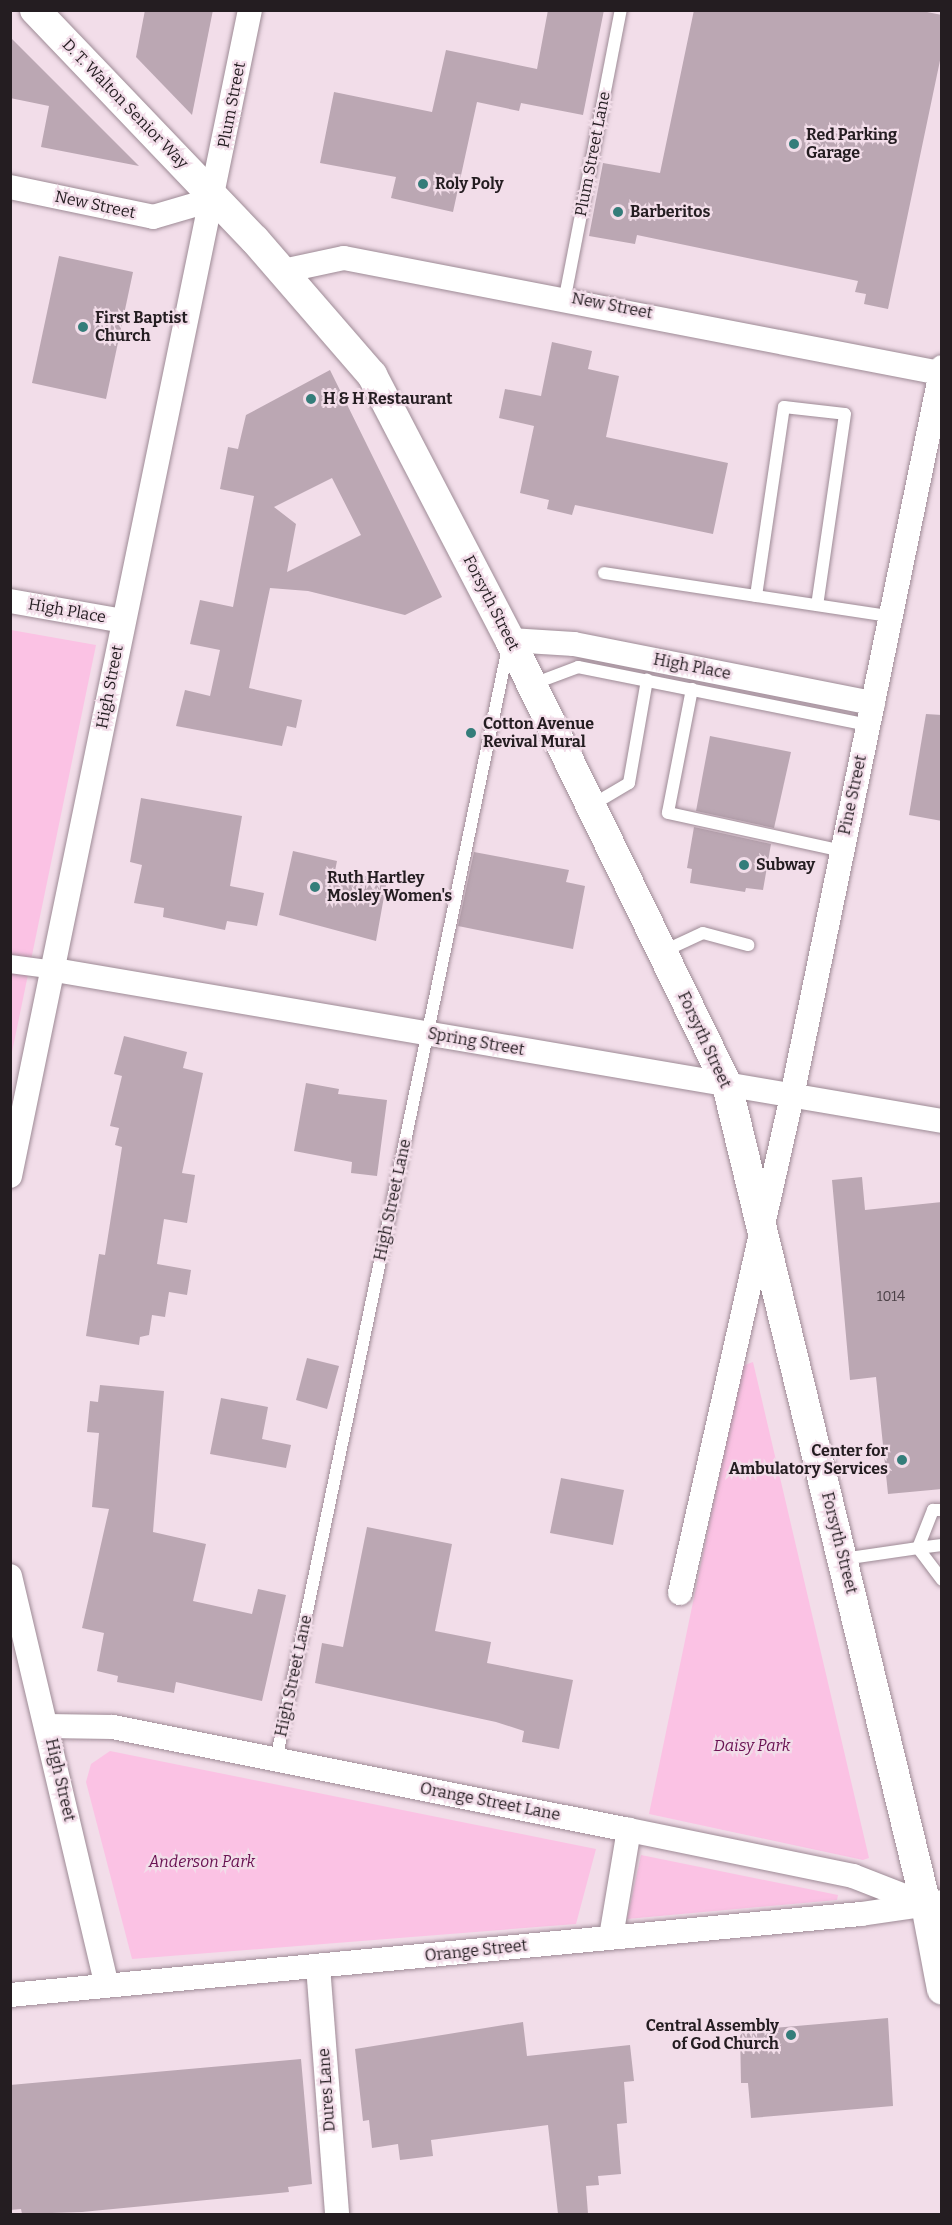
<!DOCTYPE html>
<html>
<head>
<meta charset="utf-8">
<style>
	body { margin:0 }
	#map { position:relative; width:952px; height:2225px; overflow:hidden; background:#f2dde9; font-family:Bitter,serif }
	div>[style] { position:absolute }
	.green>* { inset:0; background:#fbc2e4 }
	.building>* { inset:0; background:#bba7b3 }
	.roads { filter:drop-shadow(0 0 2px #9e8b96) drop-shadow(0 0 2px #9e8b96) }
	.service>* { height:12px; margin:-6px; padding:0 6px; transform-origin:6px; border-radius:6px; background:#fff }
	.pedestrian>* { height:18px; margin:-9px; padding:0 9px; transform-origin:9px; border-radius:9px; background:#fff }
	.minor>* { height:24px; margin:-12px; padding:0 12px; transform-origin:12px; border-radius:12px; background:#fff }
	.tertiary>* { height:30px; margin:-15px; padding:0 15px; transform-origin:15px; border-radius:15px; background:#fff }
	.dots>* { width:16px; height:16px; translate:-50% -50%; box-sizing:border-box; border:3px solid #f2dde9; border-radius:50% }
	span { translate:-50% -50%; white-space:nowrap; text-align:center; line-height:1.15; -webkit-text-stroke:4.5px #f2dde9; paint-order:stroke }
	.number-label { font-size:14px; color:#4a4046 }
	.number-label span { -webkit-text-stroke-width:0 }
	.street-label { font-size:16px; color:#241d21 }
	.poi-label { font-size:16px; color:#241d21; font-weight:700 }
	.left { translate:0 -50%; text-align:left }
	.right { translate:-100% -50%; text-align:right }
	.park-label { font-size:16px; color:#691252; font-style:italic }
	.frame { position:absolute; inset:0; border:12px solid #241d21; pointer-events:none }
</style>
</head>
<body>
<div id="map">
	<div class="green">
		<div style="clip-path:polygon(11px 630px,96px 645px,11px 1057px)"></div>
		<div style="clip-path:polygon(753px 1362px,869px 1858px,863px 1860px,649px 1814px,742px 1366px)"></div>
		<div style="clip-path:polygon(110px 1751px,596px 1849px,576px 1924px,132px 1959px,86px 1782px,91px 1764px)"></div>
		<div style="clip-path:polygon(641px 1855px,838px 1895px,837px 1900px,627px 1919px)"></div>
	</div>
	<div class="building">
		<div style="clip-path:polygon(145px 10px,213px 10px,192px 115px,136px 57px)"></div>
		<div style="clip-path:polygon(548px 10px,604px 10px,583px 115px,521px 103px,519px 111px,477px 102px,453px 212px,391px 198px,396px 177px,320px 163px,334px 92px,432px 112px,446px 50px,537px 69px)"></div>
		<div style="clip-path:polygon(694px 10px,917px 10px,942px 15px,942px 51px,888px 309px,864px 304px,866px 294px,855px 292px,858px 281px,637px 235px,635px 244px,589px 236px,603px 163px,660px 173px)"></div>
		<div style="clip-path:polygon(10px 37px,139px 166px,41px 147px,49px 106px,10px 98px)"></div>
		<div style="clip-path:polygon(59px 256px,133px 272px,106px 399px,32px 383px)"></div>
		<div style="clip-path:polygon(552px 342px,592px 351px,588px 369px,619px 376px,606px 437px,728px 463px,713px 534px,575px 505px,572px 515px,547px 509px,549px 500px,520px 493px,534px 426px,499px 418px,505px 389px,541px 396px)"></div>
		<div style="clip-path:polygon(evenodd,330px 370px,442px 597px,405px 615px,308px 591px,270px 588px,249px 688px,302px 700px,296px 728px,287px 726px,282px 746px,176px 726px,185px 690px,210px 696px,220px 650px,190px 644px,200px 600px,233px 607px,254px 496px,220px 489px,228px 447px,238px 449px,246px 415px,330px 370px,332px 478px,361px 535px,287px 572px,296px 524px,274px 507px,332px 478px)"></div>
		<div style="clip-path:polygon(926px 714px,942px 715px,942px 821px,909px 815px)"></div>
		<div style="clip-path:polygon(710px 736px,791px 752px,774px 828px,696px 811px)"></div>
		<div style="clip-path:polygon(141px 798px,242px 816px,230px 886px,264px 893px,257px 926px,227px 921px,225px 930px,163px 917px,164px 908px,134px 903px,142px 865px,130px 862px)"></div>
		<div style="clip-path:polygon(694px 827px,771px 844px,763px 890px,746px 888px,745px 892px,690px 883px,692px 869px,687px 868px)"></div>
		<div style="clip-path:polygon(293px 851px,337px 861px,335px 871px,387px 880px,376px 941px,279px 915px)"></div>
		<div style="clip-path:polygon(474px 852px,569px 870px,566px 882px,585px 886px,573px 949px,458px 926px)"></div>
		<div style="clip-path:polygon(124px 1036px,187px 1052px,183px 1068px,203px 1073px,182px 1173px,195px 1175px,187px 1223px,164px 1219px,157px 1264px,191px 1270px,187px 1295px,169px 1292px,165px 1317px,152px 1315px,149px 1335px,140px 1337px,139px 1345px,86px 1336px,99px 1254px,105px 1255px,122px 1147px,115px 1145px,119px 1128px,110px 1126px,122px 1076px,114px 1074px)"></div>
		<div style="clip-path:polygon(306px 1083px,339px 1089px,338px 1094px,387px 1100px,377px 1176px,351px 1173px,352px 1162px,294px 1151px)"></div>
		<div style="clip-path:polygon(862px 1177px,865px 1210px,942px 1202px,942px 1489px,888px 1494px,876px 1377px,850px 1380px,832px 1180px)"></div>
		<div style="clip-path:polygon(307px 1358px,339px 1366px,327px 1409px,296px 1400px)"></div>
		<div style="clip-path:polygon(100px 1385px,164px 1391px,153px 1532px,206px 1544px,193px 1601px,252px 1614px,258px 1589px,286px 1595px,262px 1701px,176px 1682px,174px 1693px,117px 1682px,118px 1676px,97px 1671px,104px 1633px,82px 1628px,109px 1509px,92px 1507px,99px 1433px,87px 1432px,90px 1401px,98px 1402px)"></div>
		<div style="clip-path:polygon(221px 1398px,268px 1407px,262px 1439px,291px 1445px,286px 1468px,210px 1454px)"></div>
		<div style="clip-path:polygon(561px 1478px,624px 1490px,613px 1545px,550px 1533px)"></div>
		<div style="clip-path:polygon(367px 1527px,452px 1544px,435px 1631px,491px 1642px,487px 1663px,573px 1680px,559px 1749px,522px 1742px,524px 1731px,496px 1722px,315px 1683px,322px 1643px,343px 1647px)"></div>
		<div style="clip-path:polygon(888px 2018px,893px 2106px,751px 2118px,748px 2083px,741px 2083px,740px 2031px)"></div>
		<div style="clip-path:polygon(523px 2022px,527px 2056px,630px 2045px,634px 2081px,624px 2082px,627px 2123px,617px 2124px,621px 2174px,598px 2176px,599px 2185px,586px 2186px,588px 2214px,558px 2214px,548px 2125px,431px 2140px,433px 2156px,400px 2160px,398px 2144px,372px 2148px,369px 2120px,363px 2121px,355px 2049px)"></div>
		<div style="clip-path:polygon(301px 2059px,312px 2184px,288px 2187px,289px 2192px,82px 2212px,22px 2214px,21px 2209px,10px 2210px,10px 2085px)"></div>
	</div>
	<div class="roads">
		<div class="service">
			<div style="left:565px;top:297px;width:292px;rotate:-79deg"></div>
			<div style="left:604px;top:573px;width:289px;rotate:8.6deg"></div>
			<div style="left:756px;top:596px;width:191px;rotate:-81.6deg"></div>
			<div style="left:784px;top:407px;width:61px;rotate:6.5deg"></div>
			<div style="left:845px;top:414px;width:193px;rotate:98.3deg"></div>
			<div style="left:533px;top:684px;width:48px;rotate:-20.7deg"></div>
			<div style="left:578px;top:667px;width:296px;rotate:11.3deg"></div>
			<div style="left:692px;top:689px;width:126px;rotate:101deg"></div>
			<div style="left:668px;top:813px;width:178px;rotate:12.3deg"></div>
			<div style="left:592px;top:805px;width:43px;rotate:-30.7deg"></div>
			<div style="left:629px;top:783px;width:105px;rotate:-80.1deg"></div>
			<div style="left:662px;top:952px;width:45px;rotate:-24.9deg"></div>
			<div style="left:703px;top:933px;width:47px;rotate:14.9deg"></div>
			<div style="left:918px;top:1548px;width:41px;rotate:-68.5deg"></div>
			<div style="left:933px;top:1510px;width:9px"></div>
			<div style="left:918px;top:1548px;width:24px;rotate:-7deg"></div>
			<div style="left:843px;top:1559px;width:76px;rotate:-8.3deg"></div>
			<div style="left:918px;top:1548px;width:40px;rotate:53deg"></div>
			<div style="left:276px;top:1760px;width:1136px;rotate:-78.22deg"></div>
		</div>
		<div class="pedestrian">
			<div style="left:10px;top:964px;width:45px;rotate:7.6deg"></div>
		</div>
		<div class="minor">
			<div style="left:10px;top:187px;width:146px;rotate:11.8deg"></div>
			<div style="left:153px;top:217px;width:64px;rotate:-16.4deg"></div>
			<div style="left:283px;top:271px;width:62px;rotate:-12deg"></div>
			<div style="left:344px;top:258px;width:607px;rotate:10.92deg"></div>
			<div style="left:10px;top:601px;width:115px;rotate:10deg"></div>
			<div style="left:510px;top:640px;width:64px;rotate:3.6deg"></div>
			<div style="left:574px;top:644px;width:305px;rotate:11.2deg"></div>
			<div style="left:55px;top:970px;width:900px;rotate:9.66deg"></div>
			<div style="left:10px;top:1176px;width:1190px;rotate:-78.37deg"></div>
			<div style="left:10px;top:1576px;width:420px;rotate:76.7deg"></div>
			<div style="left:680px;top:1593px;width:509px;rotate:-77.3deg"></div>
			<div style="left:792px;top:1096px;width:744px;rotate:-78.37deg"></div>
			<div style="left:47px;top:1726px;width:66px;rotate:0.9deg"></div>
			<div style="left:113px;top:1727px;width:526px;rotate:11.29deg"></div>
			<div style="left:629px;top:1830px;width:229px;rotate:11.6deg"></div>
			<div style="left:853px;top:1876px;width:77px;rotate:21.3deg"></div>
			<div style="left:611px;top:1937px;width:109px;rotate:-80.5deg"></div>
			<div style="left:318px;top:1966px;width:249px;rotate:85.6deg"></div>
			<div style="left:10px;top:1995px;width:855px;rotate:-5.44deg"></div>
			<div style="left:861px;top:1914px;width:82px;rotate:-8.4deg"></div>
		</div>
		<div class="tertiary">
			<div style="left:35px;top:10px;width:318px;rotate:46.3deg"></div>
			<div style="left:255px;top:240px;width:179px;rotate:49.1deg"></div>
			<div style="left:372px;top:375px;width:299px;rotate:62.5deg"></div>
			<div style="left:510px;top:640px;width:495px;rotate:64deg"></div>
			<div style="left:727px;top:1085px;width:844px;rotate:76.36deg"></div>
			<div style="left:926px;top:1905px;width:86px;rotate:79.3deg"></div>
		</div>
	</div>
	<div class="dots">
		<div style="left:794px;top:144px;background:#347d7a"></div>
		<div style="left:423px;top:184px;background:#347d7a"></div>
		<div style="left:618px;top:212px;background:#347d7a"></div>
		<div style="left:83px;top:327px;background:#347d7a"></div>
		<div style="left:311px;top:399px;background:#347d7a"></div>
		<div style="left:471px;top:733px;background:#347d7a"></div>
		<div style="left:744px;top:865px;background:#347d7a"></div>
		<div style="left:315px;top:887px;background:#347d7a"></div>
		<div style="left:902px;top:1460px;background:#347d7a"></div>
		<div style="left:791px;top:2035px;background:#347d7a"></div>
	</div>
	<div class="number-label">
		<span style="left:891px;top:1297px">1014</span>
	</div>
	<div class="street-label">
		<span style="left:125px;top:104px;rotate:46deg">D. T. Walton Senior Way</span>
		<span style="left:232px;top:105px;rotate:-79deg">Plum Street</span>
		<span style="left:593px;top:154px;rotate:-79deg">Plum Street Lane</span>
		<span style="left:95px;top:205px;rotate:12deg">New Street</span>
		<span style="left:612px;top:306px;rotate:11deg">New Street</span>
		<span style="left:491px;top:603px;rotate:63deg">Forsyth Street</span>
		<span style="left:67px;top:611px;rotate:10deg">High Place</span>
		<span style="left:692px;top:667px;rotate:11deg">High Place</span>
		<span style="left:110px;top:687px;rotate:-79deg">High Street</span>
		<span style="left:853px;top:795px;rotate:-78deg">Pine Street</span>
		<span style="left:704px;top:1040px;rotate:65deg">Forsyth Street</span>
		<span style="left:476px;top:1042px;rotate:10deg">Spring Street</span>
		<span style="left:393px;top:1200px;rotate:-78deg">High Street Lane</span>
		<span style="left:839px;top:1543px;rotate:76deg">Forsyth Street</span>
		<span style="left:294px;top:1676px;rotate:-78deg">High Street Lane</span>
		<span style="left:60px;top:1780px;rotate:77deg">High Street</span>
		<span style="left:490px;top:1802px;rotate:11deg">Orange Street Lane</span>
		<span style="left:476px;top:1951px;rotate:-6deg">Orange Street</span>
		<span style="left:327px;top:2090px;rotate:-94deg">Dures Lane</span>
	</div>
	<div class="poi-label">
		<span class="left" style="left:806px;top:144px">Red Parking<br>Garage</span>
		<span class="left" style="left:435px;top:184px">Roly Poly</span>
		<span class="left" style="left:630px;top:212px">Barberitos</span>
		<span class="left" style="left:95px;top:327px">First Baptist<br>Church</span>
		<span class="left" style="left:323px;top:399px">H &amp; H Restaurant</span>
		<span class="left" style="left:483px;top:733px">Cotton Avenue<br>Revival Mural</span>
		<span class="left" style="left:756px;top:865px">Subway</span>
		<span class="left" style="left:327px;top:887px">Ruth Hartley<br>Mosley Women's</span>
		<span class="right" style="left:888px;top:1460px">Center for<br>Ambulatory Services</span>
		<span class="right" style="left:779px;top:2035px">Central Assembly<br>of God Church</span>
	</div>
	<div class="park-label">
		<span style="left:752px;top:1746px">Daisy Park</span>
		<span style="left:202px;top:1862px">Anderson Park</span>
	</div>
	<div class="frame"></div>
</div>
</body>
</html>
